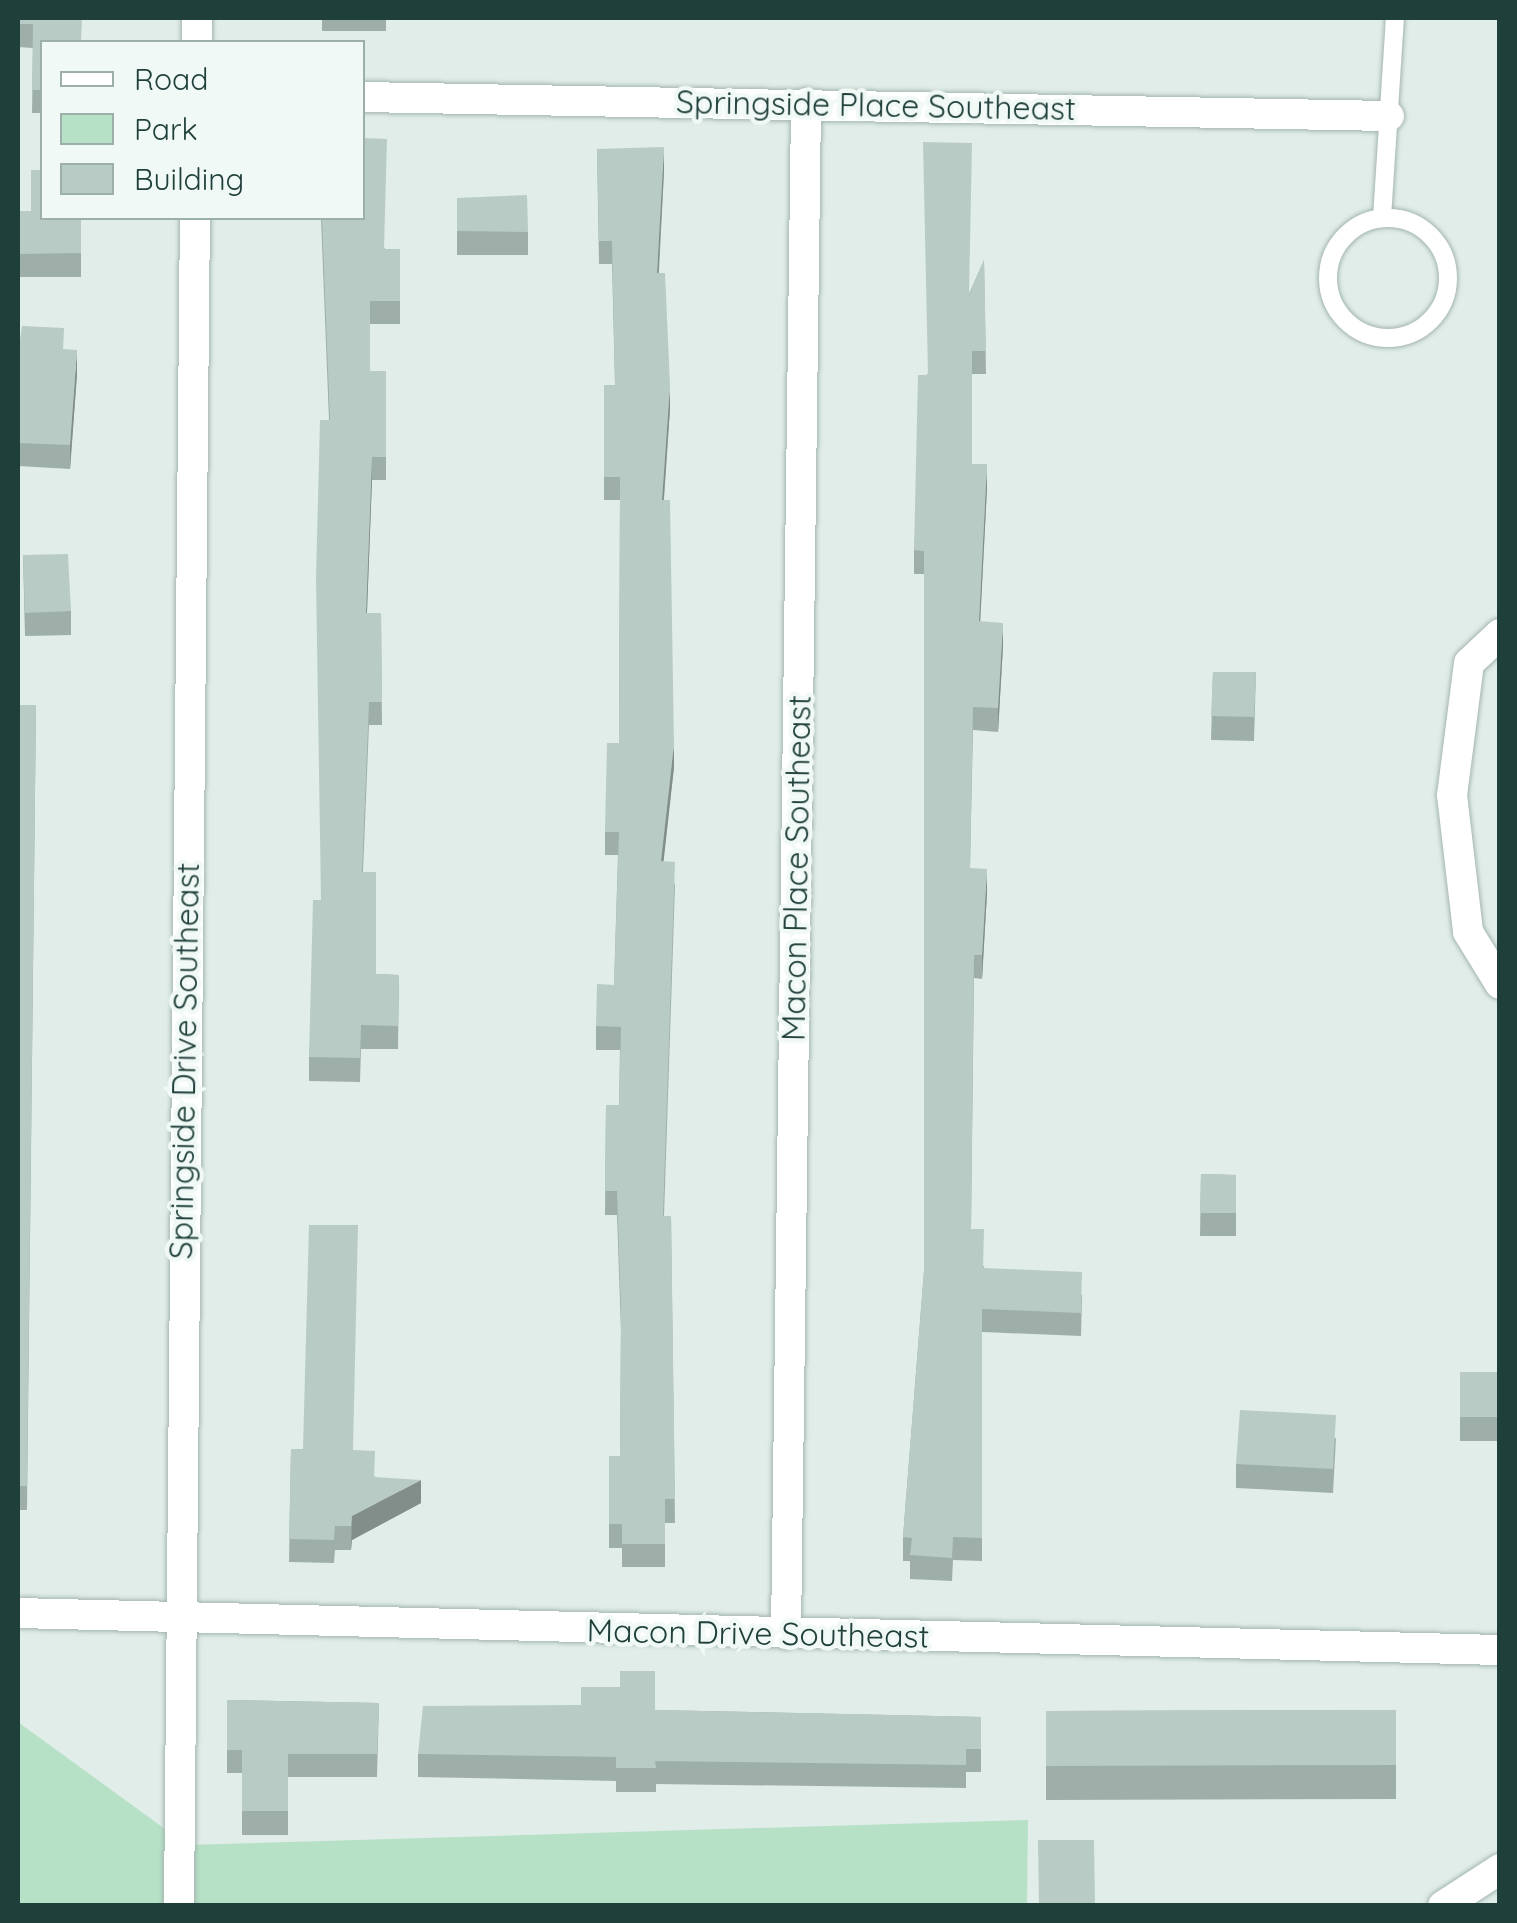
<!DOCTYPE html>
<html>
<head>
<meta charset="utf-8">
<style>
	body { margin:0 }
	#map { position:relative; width:1517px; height:1923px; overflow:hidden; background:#e1ede9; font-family:Quicksand,sans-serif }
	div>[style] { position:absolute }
	.green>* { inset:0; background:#b7e1c7 }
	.roads { filter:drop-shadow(0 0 2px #a3b5b1) drop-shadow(0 0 2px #a3b5b1) }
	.lane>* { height:18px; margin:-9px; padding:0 9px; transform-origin:9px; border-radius:9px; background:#fff }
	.lane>.ring { margin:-9px; padding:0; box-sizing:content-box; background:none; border:18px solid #fff; border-radius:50% }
	.street>* { height:30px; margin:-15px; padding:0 15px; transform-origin:15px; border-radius:15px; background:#fff }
	.wall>* { inset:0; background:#9eafa9 }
	.shaded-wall>* { inset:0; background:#818e8a }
	.building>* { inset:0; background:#b8cbc5 }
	span { translate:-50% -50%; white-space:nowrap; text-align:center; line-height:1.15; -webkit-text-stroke:9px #f1f9f6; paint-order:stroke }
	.street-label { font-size:32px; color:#1f3f3a }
	.frame { position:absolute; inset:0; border:20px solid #1f3f3a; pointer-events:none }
	.legend { position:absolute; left:40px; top:40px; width:325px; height:180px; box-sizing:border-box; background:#f1f9f6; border:2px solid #9dafab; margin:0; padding:12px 18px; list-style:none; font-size:30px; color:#1f3f3a }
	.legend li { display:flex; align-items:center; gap:20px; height:50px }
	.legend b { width:50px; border:2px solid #9dafab }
</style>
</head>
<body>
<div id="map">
	<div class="green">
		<div style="clip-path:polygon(18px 1722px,187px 1845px,1028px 1820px,1027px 1905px,18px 1905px)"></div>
	</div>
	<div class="roads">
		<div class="lane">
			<div class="ring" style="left:1328px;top:218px;width:102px;height:102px"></div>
			<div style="left:1382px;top:218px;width:200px;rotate:-86.3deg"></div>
		</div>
		<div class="street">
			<div style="left:197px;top:42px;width:24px;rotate:-90deg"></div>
			<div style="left:362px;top:97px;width:1027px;rotate:1.06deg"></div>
			<div style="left:1500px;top:634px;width:42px;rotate:136.9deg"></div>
			<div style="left:1469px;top:663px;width:133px;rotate:97.3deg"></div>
			<div style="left:1452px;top:795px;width:138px;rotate:83.3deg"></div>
			<div style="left:1468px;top:932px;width:61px;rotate:58.4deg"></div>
			<div style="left:18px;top:1613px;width:1482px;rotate:1.43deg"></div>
			<div style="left:786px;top:1634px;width:1531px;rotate:-89.25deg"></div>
			<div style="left:179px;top:1906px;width:1688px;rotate:-89.46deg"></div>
			<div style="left:1443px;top:1906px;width:68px;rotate:-33deg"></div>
		</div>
	</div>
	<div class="wall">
		<div style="clip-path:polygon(18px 18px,82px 18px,42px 42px,42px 113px,32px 113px,33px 48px,18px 47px)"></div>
		<div style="clip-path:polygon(322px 18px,386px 18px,386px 31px,322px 31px)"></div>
		<div style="clip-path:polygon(597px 149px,664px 171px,659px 273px,670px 409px,664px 500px,674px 767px,663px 861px,675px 885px,664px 1216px,671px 1216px,675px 1523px,665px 1523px,665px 1567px,622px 1567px,622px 1548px,609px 1548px,609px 1456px,620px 1456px,621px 1331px,617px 1215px,605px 1215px,606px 1105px,619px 1105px,620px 1050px,596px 1050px,596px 1026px,614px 985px,618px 855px,605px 855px,605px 832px,619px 743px,620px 500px,604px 500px,604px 385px,615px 385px,612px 264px,599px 264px)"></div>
		<div style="clip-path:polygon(457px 198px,528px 232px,528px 255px,457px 255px)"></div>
		<div style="clip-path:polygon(18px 211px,31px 211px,81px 218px,81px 277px,18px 277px)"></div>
		<div style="clip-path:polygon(321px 218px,362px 218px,385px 249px,400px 249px,400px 324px,370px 324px,370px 371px,386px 371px,386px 480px,372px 480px,367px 613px,381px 613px,382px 725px,369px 725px,363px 872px,376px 974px,399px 975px,398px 1049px,361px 1049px,360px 1082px,309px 1081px,309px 1057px,321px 900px,329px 420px)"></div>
		<div style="clip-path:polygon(984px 260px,986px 374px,972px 374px,972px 464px,987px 488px,980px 621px,1003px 646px,998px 732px,973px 730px,970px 868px,987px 893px,982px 979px,974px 978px,971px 1229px,984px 1268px,1082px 1295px,1081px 1336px,982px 1332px,982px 1561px,953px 1560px,952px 1581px,910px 1579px,910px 1561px,903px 1561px,903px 1537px,924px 1271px,924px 574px,914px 574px,914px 550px,927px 375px,969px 294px)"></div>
		<div style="clip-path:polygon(64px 349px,77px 374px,70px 469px,18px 466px,18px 353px)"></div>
		<div style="clip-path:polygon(23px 555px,71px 611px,71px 635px,25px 636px)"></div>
		<div style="clip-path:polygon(1213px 672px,1256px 672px,1254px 741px,1211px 740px)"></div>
		<div style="clip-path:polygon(18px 705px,36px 705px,27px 1510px,18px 1510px)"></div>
		<div style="clip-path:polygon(1201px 1174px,1236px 1175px,1236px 1236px,1200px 1236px)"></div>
		<div style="clip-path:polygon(1460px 1372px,1500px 1372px,1500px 1441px,1460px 1441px)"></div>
		<div style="clip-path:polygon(1336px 1438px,1333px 1493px,1236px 1488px,1236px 1464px)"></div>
		<div style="clip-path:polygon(291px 1449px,354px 1451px,375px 1477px,421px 1503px,352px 1540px,351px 1550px,335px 1550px,334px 1563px,289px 1562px)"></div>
		<div style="clip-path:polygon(227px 1700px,379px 1703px,377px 1777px,288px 1777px,288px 1835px,242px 1835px,242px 1773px,227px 1773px)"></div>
		<div style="clip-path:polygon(655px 1710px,981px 1717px,981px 1772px,966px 1772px,966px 1788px,656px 1784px,656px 1792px,616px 1792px,616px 1781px,418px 1777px,418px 1754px)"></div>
		<div style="clip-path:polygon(1396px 1710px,1396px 1799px,1046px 1800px,1046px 1711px)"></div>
	</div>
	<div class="shaded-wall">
		<div style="clip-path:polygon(664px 147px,664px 171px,657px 297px,657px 273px)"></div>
		<div style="clip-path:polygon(77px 350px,77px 374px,70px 469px,70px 445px)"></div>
		<div style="clip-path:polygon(670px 385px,670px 409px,662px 523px,662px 500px)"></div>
		<div style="clip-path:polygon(372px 457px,372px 480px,366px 637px,366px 613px)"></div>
		<div style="clip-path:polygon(987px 464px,987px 488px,979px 645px,979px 621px)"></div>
		<div style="clip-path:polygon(1003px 623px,1003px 646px,998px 732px,998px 708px)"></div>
		<div style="clip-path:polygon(674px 744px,674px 767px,661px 885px,661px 861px)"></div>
		<div style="clip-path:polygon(987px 869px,987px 893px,982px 979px,982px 955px)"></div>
		<div style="clip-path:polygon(421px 1480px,421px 1503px,352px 1540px,351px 1550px,352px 1516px)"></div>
	</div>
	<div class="building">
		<div style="clip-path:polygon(18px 18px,82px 18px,81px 42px,42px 42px,42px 90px,32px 90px,33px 24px,18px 24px)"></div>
		<div style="clip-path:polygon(362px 138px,387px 139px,384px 249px,400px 249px,400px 301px,370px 301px,370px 371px,386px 371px,386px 457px,372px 457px,366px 613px,381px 613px,382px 702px,369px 702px,362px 872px,376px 872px,376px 974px,399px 975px,398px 1026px,361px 1025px,360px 1058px,309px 1057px,313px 900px,321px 900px,316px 578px,320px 420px,330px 420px,322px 218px,362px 218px)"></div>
		<div style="clip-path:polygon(923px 142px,972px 143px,969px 295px,984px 260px,986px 351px,972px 351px,972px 464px,987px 464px,979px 621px,1003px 623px,998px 708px,973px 707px,970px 868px,987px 869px,982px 955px,974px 955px,971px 1229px,984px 1229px,983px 1268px,1082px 1272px,1081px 1313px,982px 1309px,982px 1538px,953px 1537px,952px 1558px,910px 1555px,912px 1538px,903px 1537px,924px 1271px,924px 551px,914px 550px,918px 375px,928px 375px)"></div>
		<div style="clip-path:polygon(664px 147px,657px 273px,665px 273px,670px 385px,662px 500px,670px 500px,674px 744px,661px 861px,675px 862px,663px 1216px,671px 1216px,675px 1499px,665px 1499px,665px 1544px,622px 1544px,622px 1524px,609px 1524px,609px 1456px,620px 1456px,621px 1311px,617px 1191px,605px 1191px,606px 1105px,619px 1105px,621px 1027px,596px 1026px,597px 984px,614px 985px,619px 832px,605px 832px,607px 743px,619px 743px,620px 477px,604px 477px,604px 385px,615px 385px,612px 241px,599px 241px,597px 149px)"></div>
		<div style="clip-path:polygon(31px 170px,42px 170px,42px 218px,81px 218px,81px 253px,18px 254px,18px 211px,31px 211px)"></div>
		<div style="clip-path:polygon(527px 195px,528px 232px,457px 231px,457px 198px)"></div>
		<div style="clip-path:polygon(22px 326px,64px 328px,63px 349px,77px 350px,70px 445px,18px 443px,18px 353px)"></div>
		<div style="clip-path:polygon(68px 554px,71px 611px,25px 613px,23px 555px)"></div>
		<div style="clip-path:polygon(1213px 672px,1256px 672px,1254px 717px,1211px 716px)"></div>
		<div style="clip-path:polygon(18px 705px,36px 705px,27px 1486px,18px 1486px)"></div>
		<div style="clip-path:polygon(1201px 1174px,1236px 1175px,1236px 1213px,1200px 1213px)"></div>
		<div style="clip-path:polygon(309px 1225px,358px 1225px,353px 1450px,375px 1451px,374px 1477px,421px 1480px,352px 1516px,351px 1526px,335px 1526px,334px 1540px,289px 1539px,291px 1449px,303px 1449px)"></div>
		<div style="clip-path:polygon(1460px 1372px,1500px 1372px,1500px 1417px,1460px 1417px)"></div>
		<div style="clip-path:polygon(1240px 1410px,1336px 1415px,1333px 1469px,1236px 1464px)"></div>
		<div style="clip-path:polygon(620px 1671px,655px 1671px,655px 1710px,981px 1717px,981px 1749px,966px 1749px,966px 1765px,655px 1761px,656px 1768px,616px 1768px,616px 1757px,418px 1754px,423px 1706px,581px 1705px,581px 1687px,620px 1687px)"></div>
		<div style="clip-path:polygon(227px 1700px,379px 1703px,377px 1754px,288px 1754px,288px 1811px,242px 1811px,242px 1750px,227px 1750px)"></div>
		<div style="clip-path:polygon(1396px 1710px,1396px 1765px,1046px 1766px,1046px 1711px)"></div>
		<div style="clip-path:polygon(1038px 1840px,1094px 1840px,1095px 1906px,1039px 1906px)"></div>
	</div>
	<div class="street-label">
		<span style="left:876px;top:105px;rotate:1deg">Springside Place Southeast</span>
		<span style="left:796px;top:868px;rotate:-89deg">Macon Place Southeast</span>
		<span style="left:184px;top:1061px;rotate:-89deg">Springside Drive Southeast</span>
		<span style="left:758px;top:1633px;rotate:1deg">Macon Drive Southeast</span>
	</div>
	<div class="frame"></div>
	<ul class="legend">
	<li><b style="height:12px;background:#fff"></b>Road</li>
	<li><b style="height:28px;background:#b7e1c7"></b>Park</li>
	<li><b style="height:28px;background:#b8cbc5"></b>Building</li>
	</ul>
</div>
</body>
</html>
